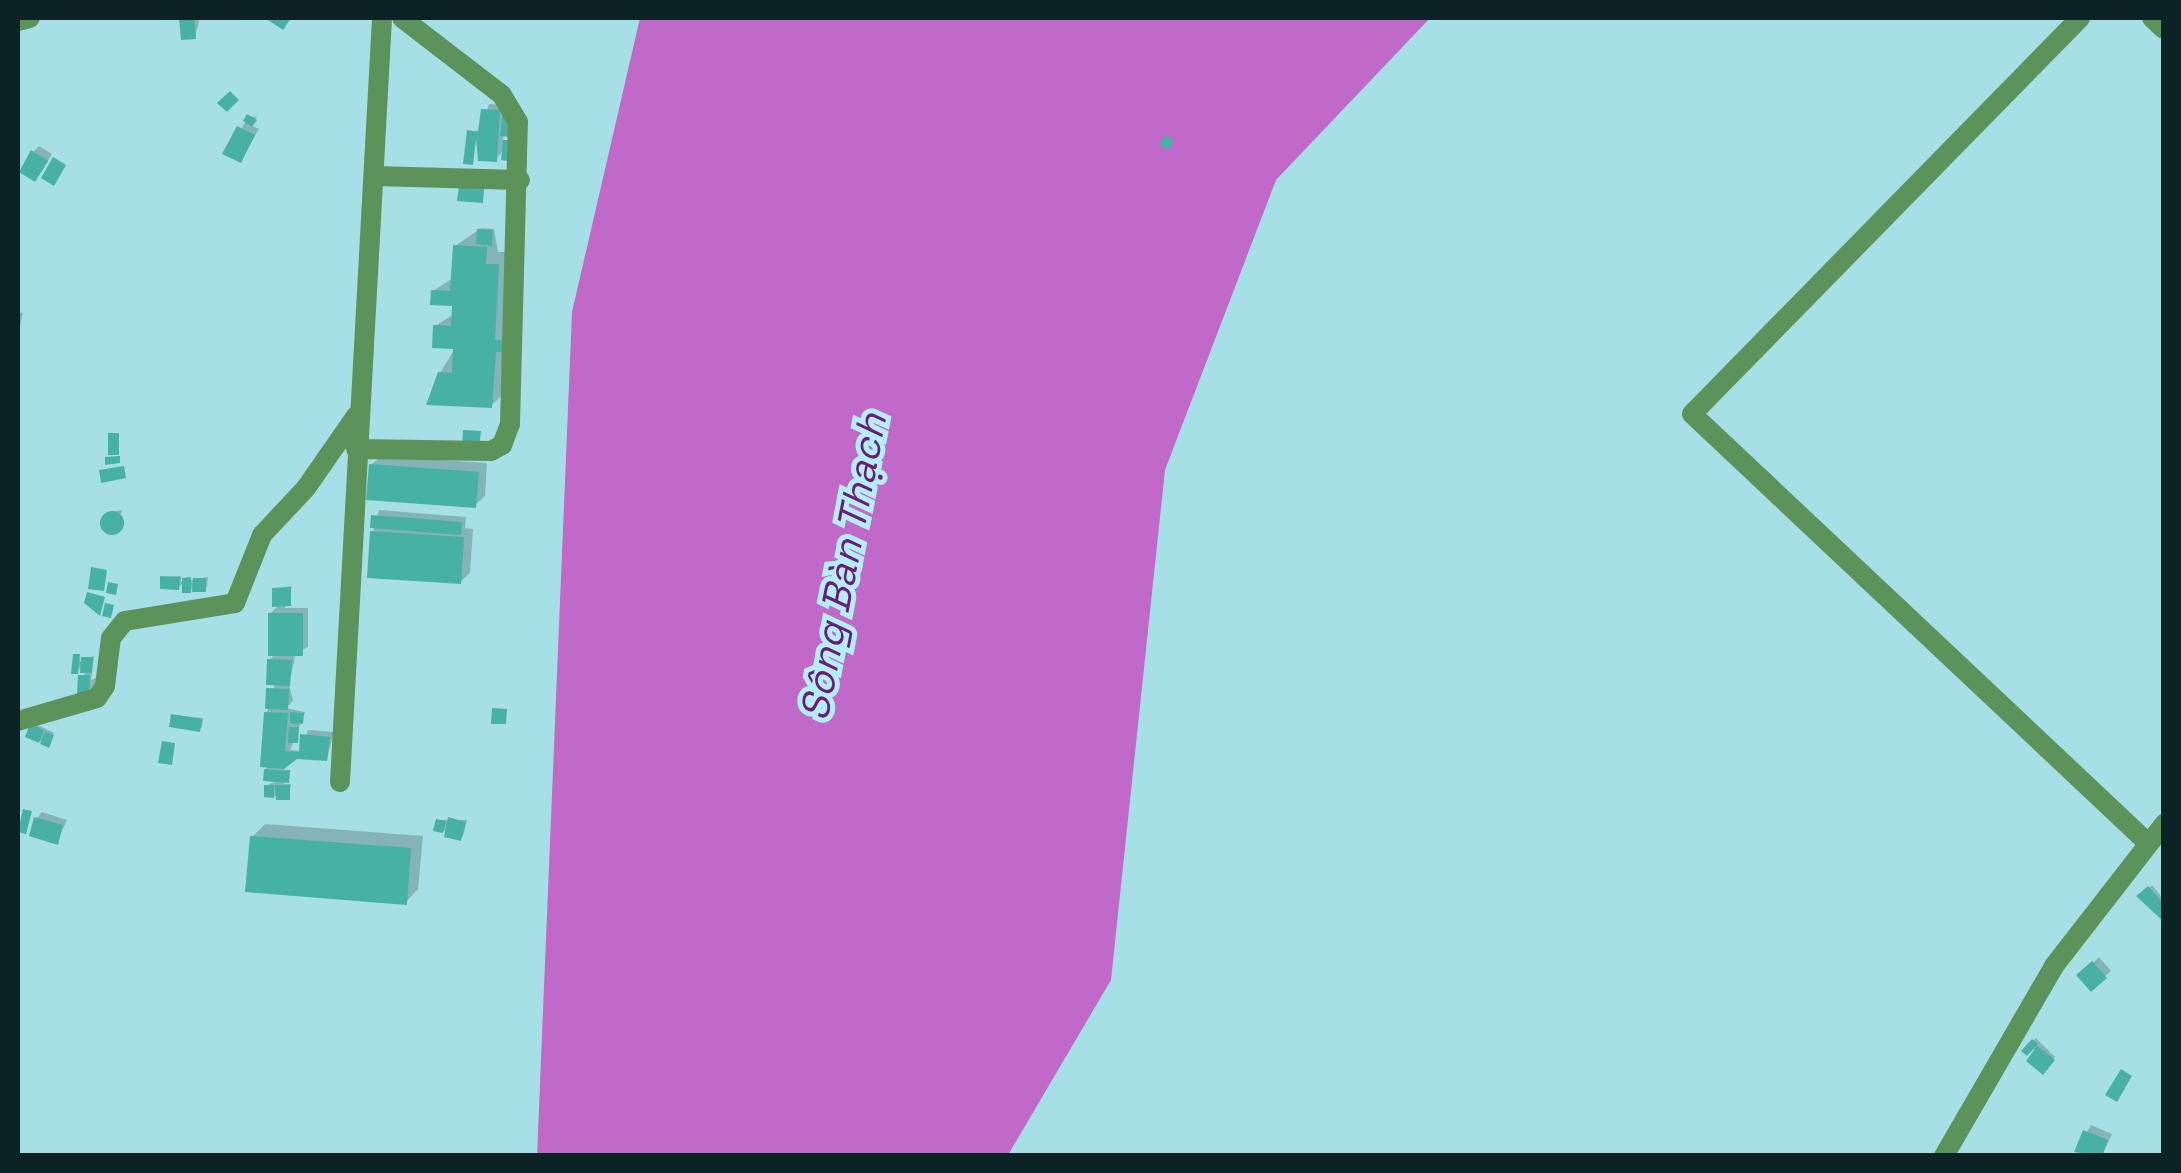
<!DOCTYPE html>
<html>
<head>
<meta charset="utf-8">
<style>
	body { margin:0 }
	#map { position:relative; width:2181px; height:1173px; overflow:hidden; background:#a6e0e6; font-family:"Space Grotesk",sans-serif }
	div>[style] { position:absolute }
	.water>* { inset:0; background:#c069c9 }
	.shadow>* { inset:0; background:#0003 }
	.building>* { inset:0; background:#46b1a4 }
	.round { border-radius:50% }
	.street>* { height:20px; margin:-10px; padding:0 10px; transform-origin:10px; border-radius:10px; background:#5c935b }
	span { translate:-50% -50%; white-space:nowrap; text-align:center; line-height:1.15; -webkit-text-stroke:10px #b3eef4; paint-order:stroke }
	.water-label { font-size:40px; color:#6d1c75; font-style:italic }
	.frame { position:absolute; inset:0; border:20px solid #0c2326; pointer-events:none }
</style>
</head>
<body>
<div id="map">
	<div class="water">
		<div style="clip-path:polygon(640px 18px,1430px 18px,1276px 180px,1165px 470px,1111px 980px,1008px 1155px,537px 1156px,572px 312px)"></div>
	</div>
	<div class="shadow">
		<div style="clip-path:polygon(182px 18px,200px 18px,195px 37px,183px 37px)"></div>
		<div style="clip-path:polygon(489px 104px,505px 105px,503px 143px,511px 139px,496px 160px,477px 134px,473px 163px,469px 132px,482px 130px)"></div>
		<div style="clip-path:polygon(249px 116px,257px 117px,251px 125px,259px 129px,240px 160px,226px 153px)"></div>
		<div style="clip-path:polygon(39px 146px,52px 154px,41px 173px,33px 152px)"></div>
		<div style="clip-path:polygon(481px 228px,494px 229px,498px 252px,510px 252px,504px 393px,491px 406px,440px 373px,456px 347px,435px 326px,454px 314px,455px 304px,433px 291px,453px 278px,455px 246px)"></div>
		<div style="clip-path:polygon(18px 312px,23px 313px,18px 335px)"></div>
		<div style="clip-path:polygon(381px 456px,487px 463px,485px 496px,475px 505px,371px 465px)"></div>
		<div style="clip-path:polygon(122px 510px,116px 534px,102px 530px,110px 512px)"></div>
		<div style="clip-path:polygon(379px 510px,466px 517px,465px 528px,473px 529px,470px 573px,460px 582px,373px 532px)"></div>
		<div style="clip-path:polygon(181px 576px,181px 582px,208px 577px,207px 587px,184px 590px,184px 582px,178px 588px,163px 577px)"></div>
		<div style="clip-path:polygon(292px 586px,285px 608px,308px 608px,308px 647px,296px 653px,289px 684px,293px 701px,286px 708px,305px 712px,290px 750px,301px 751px,308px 730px,334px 732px,327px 759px,298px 756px,281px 769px,291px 770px,284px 784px,291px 784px,289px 798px,266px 795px,269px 784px,284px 780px,266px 770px,267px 713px,275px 683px,269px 660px,276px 654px,270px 614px,280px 604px,274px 589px)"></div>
		<div style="clip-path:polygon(78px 653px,80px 662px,94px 656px,91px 680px,105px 674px,88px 694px,83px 665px,77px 671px)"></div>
		<div style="clip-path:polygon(174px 715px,203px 718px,202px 727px,200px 729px)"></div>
		<div style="clip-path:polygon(34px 723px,54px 733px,49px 745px,28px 735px)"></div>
		<div style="clip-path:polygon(42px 812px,67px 820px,57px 842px,37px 818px)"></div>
		<div style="clip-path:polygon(438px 820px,467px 820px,463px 836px,436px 829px)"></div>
		<div style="clip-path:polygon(265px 824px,423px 836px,418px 889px,406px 902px,252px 837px)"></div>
		<div style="clip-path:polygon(2152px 885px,2164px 900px,2154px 913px,2140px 896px)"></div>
		<div style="clip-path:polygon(2099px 957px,2111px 971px,2091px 989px,2080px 976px)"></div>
		<div style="clip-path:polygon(2036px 1038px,2055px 1057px,2043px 1071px,2038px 1050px,2026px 1049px)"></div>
		<div style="clip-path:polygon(2091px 1125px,2112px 1134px,2102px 1156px,2077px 1150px)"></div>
	</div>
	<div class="building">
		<div style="clip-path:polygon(179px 18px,194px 18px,196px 39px,181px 40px)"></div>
		<div style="clip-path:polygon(265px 18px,291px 18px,283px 30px)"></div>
		<div style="clip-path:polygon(230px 91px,239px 100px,227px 112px,217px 103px)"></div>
		<div style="clip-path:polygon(481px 109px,500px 110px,497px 162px,478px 161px,476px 137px,473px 165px,463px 164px,467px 130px,478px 132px)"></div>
		<div style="clip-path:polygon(503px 111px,512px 111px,510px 137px,500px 136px)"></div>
		<div style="clip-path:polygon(247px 114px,257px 120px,252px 127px,243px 121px)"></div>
		<div style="clip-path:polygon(237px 126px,255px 135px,241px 163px,222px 154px)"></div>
		<div style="clip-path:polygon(1166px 135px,1174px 141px,1168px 150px,1159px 144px)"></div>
		<div style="clip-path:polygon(503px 140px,510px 140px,508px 161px,501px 160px)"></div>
		<div style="clip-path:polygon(31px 150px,48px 161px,35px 182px,19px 172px)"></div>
		<div style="clip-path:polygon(53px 157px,66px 165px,54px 186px,41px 178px)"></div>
		<div style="clip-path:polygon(459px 186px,484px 189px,483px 203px,457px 201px)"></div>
		<div style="clip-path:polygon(477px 229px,493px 230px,492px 246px,476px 244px)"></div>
		<div style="clip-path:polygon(453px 245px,487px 247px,486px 264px,499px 264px,495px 340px,508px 340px,507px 352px,496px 352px,492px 408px,426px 405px,438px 372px,452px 373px,453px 349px,432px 348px,433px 325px,451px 326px,452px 306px,430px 305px,431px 290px,450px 291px)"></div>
		<div style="clip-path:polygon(463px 430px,481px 431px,479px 448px,462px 447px)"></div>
		<div style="clip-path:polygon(108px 433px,119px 433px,119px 455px,108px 455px)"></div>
		<div style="clip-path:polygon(120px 456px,120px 463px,105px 465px,105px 457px)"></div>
		<div style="clip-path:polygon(369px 464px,479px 472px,476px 508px,366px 500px)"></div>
		<div style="clip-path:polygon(124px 466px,126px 478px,101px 483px,99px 470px)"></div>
		<div class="round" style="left:100px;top:511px;width:24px;height:24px"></div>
		<div style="clip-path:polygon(371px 515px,462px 522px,461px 535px,370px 528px)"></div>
		<div style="clip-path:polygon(370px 531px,464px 537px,461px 584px,367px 578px)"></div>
		<div style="clip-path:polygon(91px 567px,107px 570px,104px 591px,88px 589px)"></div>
		<div style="clip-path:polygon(160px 576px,180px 577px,179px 590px,160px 589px)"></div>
		<div style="clip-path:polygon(191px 577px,191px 593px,182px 593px,182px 578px)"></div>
		<div style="clip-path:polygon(193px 578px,206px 578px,206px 592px,192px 592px)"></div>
		<div style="clip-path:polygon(108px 582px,118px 584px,116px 595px,106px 593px)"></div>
		<div style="clip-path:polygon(291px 587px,291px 606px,272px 607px,272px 588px)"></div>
		<div style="clip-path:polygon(87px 592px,105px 597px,100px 616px,84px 603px)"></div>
		<div style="clip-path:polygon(105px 603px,114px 605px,111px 618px,102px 616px)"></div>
		<div style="clip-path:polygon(268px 613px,303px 613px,303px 656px,268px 656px)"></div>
		<div style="clip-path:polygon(73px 654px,80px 654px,78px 674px,71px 674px)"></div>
		<div style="clip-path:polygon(81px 657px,93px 657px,92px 673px,80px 673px)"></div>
		<div style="clip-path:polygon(267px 659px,292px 660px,290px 686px,266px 685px)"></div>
		<div style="clip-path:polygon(78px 675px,90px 675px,89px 697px,77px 696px)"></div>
		<div style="clip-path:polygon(266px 688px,289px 689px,288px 710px,265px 709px)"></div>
		<div style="clip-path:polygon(492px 708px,507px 709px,506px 724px,491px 724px)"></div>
		<div style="clip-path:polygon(264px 712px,288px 713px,285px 751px,299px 752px,300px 734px,330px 737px,327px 761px,297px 759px,284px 769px,260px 767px)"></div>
		<div style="clip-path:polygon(290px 712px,304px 713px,303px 724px,290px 723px)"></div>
		<div style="clip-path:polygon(171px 714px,202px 719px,200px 732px,169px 727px)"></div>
		<div style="clip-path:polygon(30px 724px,44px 730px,39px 743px,25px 737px)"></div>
		<div style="clip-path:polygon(289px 727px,299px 727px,298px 743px,288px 743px)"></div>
		<div style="clip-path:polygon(45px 732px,54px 735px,49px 748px,40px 744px)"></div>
		<div style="clip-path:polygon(162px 741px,175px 743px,172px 765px,158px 763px)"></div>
		<div style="clip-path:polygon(264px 769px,290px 771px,289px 783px,263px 781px)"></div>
		<div style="clip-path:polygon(264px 785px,274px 785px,274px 798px,264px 797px)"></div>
		<div style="clip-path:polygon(275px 785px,290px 785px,290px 800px,276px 800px)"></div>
		<div style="clip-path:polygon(23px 809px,32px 811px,26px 834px,18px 832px)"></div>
		<div style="clip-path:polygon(34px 817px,63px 825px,58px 845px,29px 836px)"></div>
		<div style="clip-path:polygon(448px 817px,466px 822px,461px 841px,444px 837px)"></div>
		<div style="clip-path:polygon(436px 819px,446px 821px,443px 833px,433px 831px)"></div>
		<div style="clip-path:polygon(250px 836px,411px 848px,407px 905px,245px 892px)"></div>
		<div style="clip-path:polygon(2148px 886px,2164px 904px,2164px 922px,2136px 896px)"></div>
		<div style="clip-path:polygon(2092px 961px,2107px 978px,2091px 992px,2076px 975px)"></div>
		<div style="clip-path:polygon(2032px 1039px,2038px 1044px,2027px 1056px,2021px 1051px)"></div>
		<div style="clip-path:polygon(2037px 1046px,2055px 1060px,2043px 1075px,2026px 1061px)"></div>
		<div style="clip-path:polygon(2121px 1069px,2132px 1076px,2117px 1102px,2105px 1095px)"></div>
		<div style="clip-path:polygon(2083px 1130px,2108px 1140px,2102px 1156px,2074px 1152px)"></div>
	</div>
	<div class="street">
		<div style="left:2080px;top:18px;width:554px;rotate:134.42deg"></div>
		<div style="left:1692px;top:414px;width:627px;rotate:43.26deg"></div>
		<div style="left:2152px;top:18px;width:16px;rotate:43deg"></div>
		<div style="left:18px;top:21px;width:12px;rotate:-14deg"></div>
		<div style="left:374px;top:176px;width:146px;rotate:1.6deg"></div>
		<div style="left:356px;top:449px;width:135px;rotate:0.8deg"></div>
		<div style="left:491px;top:451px;width:13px;rotate:-29deg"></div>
		<div style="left:502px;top:445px;width:22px;rotate:-69deg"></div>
		<div style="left:510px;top:424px;width:302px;rotate:-88.5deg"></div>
		<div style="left:518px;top:122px;width:31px;rotate:-121deg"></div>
		<div style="left:502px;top:95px;width:126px;rotate:-142.4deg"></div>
		<div style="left:18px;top:721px;width:82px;rotate:-16.2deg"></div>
		<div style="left:97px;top:698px;width:14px;rotate:-56deg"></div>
		<div style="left:105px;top:686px;width:48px;rotate:-82.9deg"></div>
		<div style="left:111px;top:638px;width:22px;rotate:-51deg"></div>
		<div style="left:125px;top:621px;width:111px;rotate:-9.3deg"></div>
		<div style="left:235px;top:603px;width:73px;rotate:-68.3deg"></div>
		<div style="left:262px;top:535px;width:64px;rotate:-46.9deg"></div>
		<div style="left:306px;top:488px;width:88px;rotate:-55.2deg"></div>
		<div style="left:340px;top:782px;width:765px;rotate:-86.85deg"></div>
		<div style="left:1944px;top:1156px;width:220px;rotate:-59.9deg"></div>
		<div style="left:2054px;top:966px;width:180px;rotate:-52.2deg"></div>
	</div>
	<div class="water-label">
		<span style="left:844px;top:567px;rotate:-79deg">Sông Bàn Thạch</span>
	</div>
	<div class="frame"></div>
</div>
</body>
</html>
